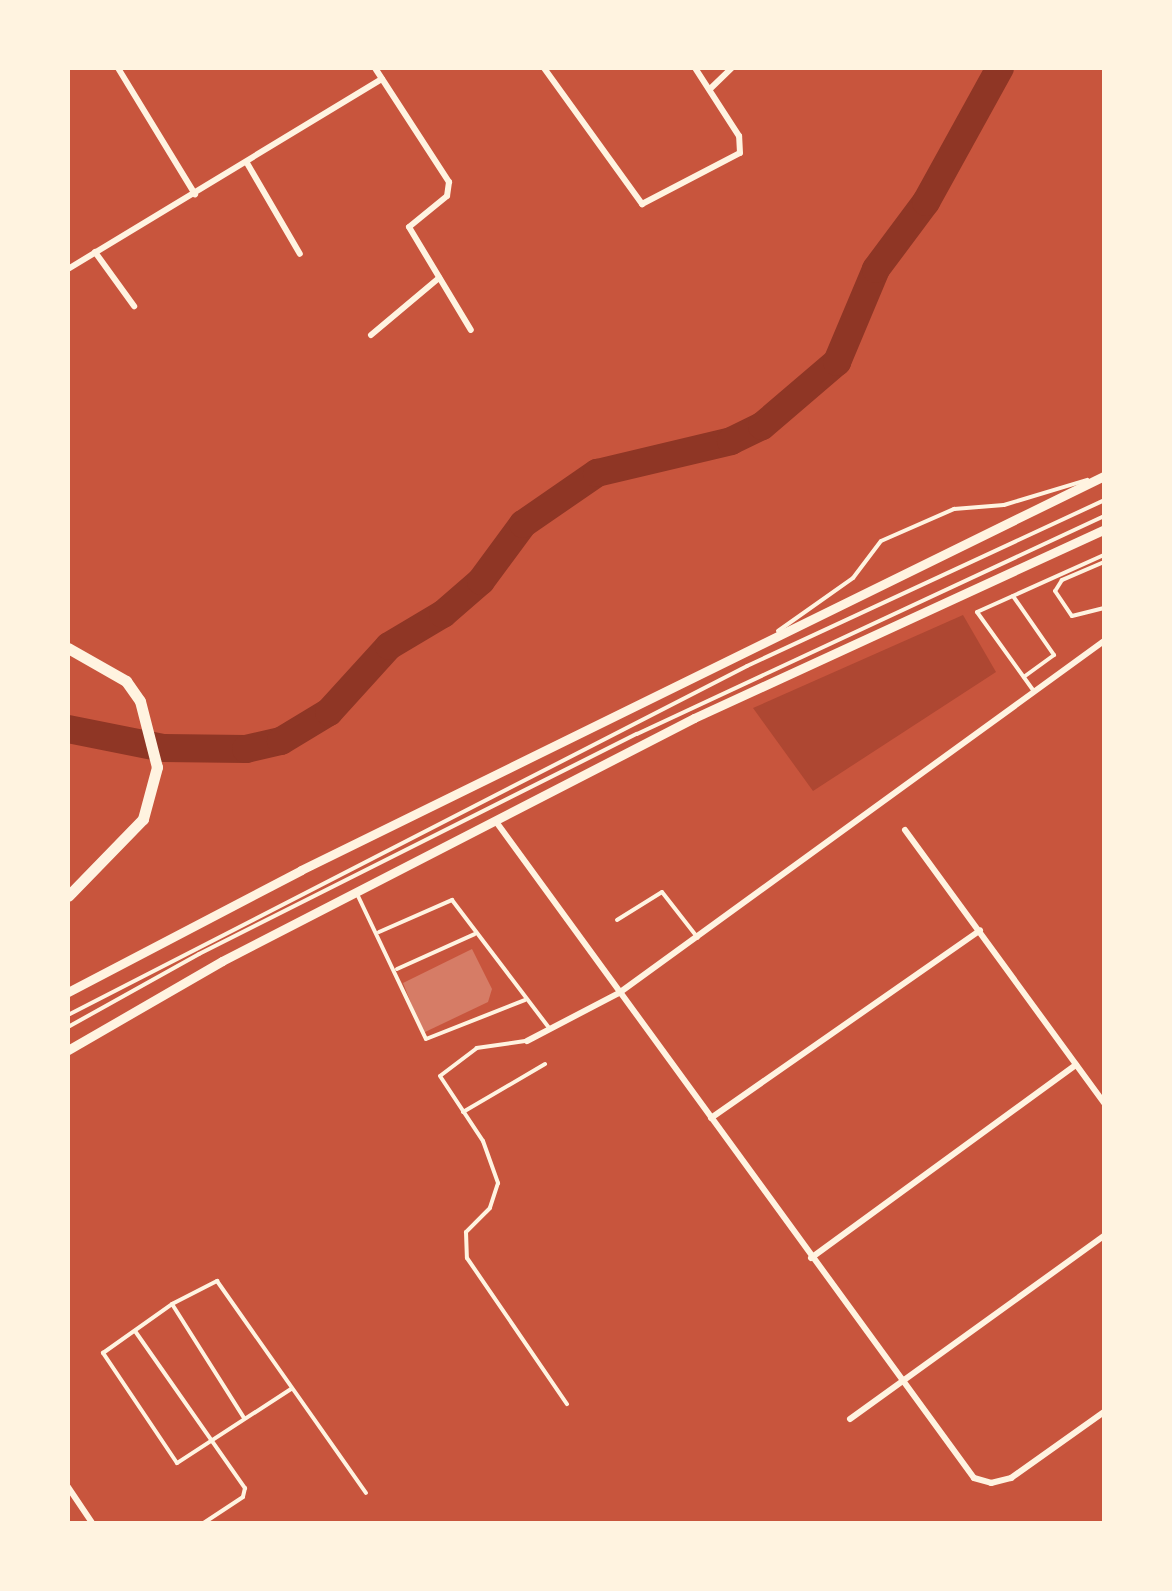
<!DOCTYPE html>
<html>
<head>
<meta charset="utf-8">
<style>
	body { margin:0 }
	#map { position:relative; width:1172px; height:1591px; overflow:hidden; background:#c8553d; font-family:"PT Sans",sans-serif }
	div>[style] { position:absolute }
	.green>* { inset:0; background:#ae4732 }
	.river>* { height:28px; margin:-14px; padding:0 14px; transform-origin:14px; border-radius:14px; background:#8f3625 }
	.building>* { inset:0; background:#d67c66 }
	.service>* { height:4px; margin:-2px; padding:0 2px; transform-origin:2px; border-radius:2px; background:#fff3e0 }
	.minor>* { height:6px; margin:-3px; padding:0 3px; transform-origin:3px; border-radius:3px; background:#fff3e0 }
	.tertiary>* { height:9px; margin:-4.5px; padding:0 4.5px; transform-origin:4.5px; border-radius:4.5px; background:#fff3e0 }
	.trunk>* { height:11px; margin:-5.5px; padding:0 5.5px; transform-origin:5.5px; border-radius:5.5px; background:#fff3e0 }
	span { translate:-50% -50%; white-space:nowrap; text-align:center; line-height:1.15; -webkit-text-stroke:8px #fff3e0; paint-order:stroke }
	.frame { position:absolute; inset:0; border:70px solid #fff3e0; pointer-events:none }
</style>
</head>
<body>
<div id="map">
	<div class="green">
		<div style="clip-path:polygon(963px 615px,996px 672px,813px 791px,753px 708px)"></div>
	</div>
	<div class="river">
		<div style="left:68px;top:729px;width:97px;rotate:11.3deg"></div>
		<div style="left:163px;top:748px;width:83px;rotate:0.7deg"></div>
		<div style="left:246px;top:749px;width:36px;rotate:-13deg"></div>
		<div style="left:281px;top:741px;width:56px;rotate:-31.1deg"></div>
		<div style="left:329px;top:712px;width:89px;rotate:-47.7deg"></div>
		<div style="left:389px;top:646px;width:63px;rotate:-30.7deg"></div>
		<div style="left:443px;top:614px;width:50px;rotate:-41deg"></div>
		<div style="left:481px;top:581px;width:71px;rotate:-53.6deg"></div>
		<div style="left:523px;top:524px;width:90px;rotate:-34.6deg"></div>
		<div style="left:597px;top:473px;width:138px;rotate:-13.4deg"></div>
		<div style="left:731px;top:441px;width:34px;rotate:-26deg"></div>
		<div style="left:762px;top:426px;width:99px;rotate:-40.5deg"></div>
		<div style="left:837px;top:362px;width:101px;rotate:-67.2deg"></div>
		<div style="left:876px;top:269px;width:84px;rotate:-53.3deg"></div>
		<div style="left:926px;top:202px;width:153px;rotate:-61.1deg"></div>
	</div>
	<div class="building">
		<div style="clip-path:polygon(472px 949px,492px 989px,488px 1002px,423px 1033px,403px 983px)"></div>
	</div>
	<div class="service">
		<div style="left:1104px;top:562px;width:46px;rotate:156.8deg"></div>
		<div style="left:1062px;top:580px;width:13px;rotate:122deg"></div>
		<div style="left:1055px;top:591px;width:30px;rotate:56deg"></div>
		<div style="left:1072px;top:616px;width:33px;rotate:-14deg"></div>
		<div style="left:1013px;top:596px;width:72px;rotate:55.2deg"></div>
		<div style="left:1054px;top:655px;width:37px;rotate:144deg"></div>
		<div style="left:778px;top:631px;width:92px;rotate:-35.2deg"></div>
		<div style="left:853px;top:578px;width:46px;rotate:-52.9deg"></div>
		<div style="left:881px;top:541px;width:80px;rotate:-23.7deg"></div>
		<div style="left:954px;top:509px;width:50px;rotate:-4.6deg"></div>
		<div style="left:1004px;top:505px;width:87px;rotate:-16.8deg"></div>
		<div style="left:1033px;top:690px;width:96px;rotate:-125.7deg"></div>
		<div style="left:977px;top:612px;width:139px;rotate:-24.2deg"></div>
		<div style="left:358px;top:896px;width:158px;rotate:64.6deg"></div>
		<div style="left:426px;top:1039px;width:106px;rotate:-21.5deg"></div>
		<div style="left:617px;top:920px;width:53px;rotate:-31.9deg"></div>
		<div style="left:662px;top:892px;width:58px;rotate:52deg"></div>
		<div style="left:379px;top:932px;width:80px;rotate:-23.7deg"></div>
		<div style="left:452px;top:900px;width:161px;rotate:52.8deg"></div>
		<div style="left:397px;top:969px;width:85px;rotate:-24.2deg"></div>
		<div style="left:68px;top:1015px;width:763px;rotate:-27.2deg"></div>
		<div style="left:747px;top:666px;width:394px;rotate:-24.9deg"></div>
		<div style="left:68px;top:1027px;width:150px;rotate:-29.1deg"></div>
		<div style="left:199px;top:954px;width:490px;rotate:-26.7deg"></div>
		<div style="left:637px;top:734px;width:515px;rotate:-25.02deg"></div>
		<div style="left:525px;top:1041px;width:49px;rotate:171.7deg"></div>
		<div style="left:477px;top:1048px;width:46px;rotate:142.9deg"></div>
		<div style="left:440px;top:1076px;width:78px;rotate:56.5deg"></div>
		<div style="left:483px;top:1141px;width:45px;rotate:70.3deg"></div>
		<div style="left:498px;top:1183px;width:26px;rotate:108deg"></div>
		<div style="left:490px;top:1208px;width:34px;rotate:135deg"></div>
		<div style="left:466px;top:1232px;width:26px;rotate:88deg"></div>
		<div style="left:467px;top:1258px;width:177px;rotate:55.6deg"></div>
		<div style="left:463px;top:1112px;width:95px;rotate:-30.3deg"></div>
		<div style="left:172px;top:1304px;width:135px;rotate:57.7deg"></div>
		<div style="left:135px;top:1331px;width:192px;rotate:55deg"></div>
		<div style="left:245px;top:1488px;width:9px;rotate:103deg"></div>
		<div style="left:243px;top:1497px;width:49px;rotate:146.6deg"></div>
		<div style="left:291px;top:1389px;width:136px;rotate:147deg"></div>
		<div style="left:177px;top:1463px;width:133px;rotate:-123.9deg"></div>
		<div style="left:103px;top:1353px;width:85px;rotate:-35.4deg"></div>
		<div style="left:172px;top:1304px;width:51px;rotate:-27.1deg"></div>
		<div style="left:217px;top:1281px;width:259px;rotate:54.9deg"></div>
	</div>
	<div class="minor">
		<div style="left:118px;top:68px;width:148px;rotate:58.6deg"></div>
		<div style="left:375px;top:68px;width:136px;rotate:57deg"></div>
		<div style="left:449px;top:182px;width:14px;rotate:98deg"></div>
		<div style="left:447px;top:196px;width:49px;rotate:140.8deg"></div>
		<div style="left:409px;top:227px;width:120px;rotate:59deg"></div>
		<div style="left:544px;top:68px;width:168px;rotate:54.2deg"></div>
		<div style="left:642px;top:204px;width:110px;rotate:-27.5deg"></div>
		<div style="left:740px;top:153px;width:17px;rotate:-93deg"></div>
		<div style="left:739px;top:136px;width:81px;rotate:-122.9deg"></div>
		<div style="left:710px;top:89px;width:30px;rotate:-44deg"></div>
		<div style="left:247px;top:163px;width:105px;rotate:59.8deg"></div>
		<div style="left:95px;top:252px;width:67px;rotate:54.2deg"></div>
		<div style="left:68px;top:269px;width:367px;rotate:-31.2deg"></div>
		<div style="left:371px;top:335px;width:89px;rotate:-40deg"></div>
		<div style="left:497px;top:823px;width:810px;rotate:53.94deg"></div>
		<div style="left:974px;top:1478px;width:18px;rotate:16deg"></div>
		<div style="left:991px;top:1483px;width:21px;rotate:-14deg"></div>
		<div style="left:1011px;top:1478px;width:114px;rotate:-35.4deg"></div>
		<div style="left:905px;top:830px;width:338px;rotate:53.9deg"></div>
		<div style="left:527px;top:1041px;width:104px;rotate:-27.6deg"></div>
		<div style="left:619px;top:993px;width:599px;rotate:-35.97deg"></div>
		<div style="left:711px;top:1118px;width:328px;rotate:-34.9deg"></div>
		<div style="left:811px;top:1258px;width:328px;rotate:-36.1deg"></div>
		<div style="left:850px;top:1419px;width:313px;rotate:-35.8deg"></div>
		<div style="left:68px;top:1487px;width:45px;rotate:56deg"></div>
	</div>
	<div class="tertiary">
		<div style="left:68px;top:992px;width:263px;rotate:-27.6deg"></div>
		<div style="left:301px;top:870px;width:894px;rotate:-26.14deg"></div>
		<div style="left:68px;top:1050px;width:178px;rotate:-30deg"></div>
		<div style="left:222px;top:961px;width:531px;rotate:-27.24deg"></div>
		<div style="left:694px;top:718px;width:451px;rotate:-24.7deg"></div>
	</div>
	<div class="trunk">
		<div style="left:68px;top:648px;width:67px;rotate:29.6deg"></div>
		<div style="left:126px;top:681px;width:24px;rotate:55deg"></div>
		<div style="left:140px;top:701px;width:68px;rotate:75.6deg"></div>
		<div style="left:157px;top:767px;width:54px;rotate:105.1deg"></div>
		<div style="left:143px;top:819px;width:107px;rotate:134.2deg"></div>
	</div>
	<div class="frame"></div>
</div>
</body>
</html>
